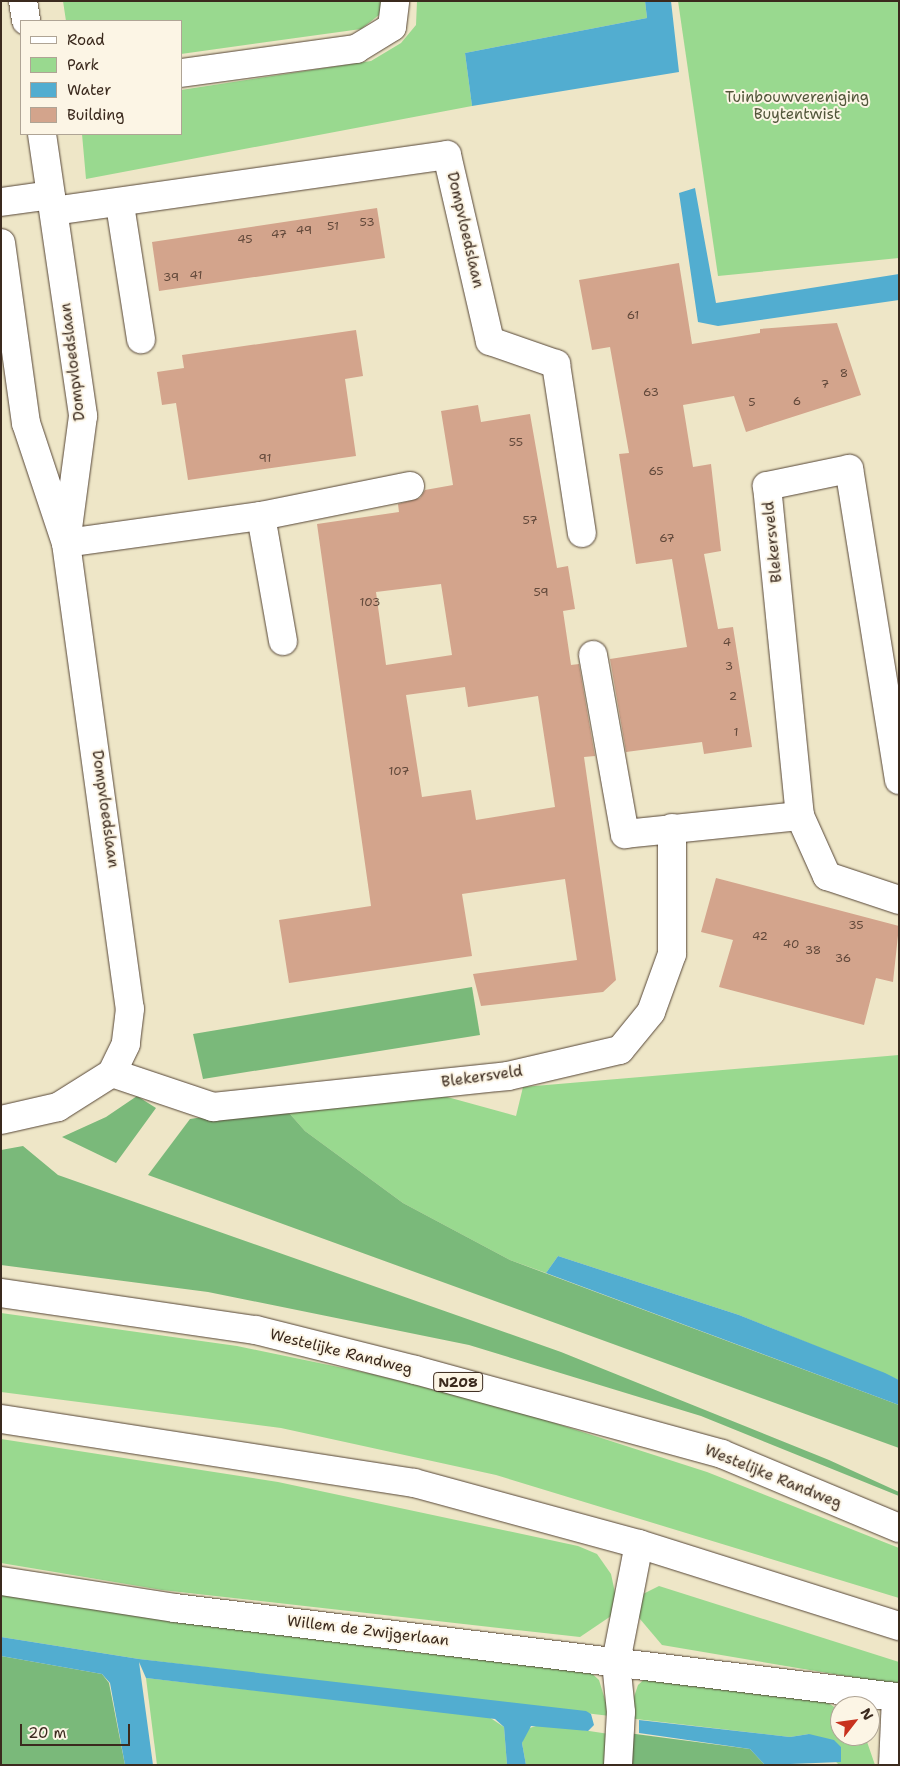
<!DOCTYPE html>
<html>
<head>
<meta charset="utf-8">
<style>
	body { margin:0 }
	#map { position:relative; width:900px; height:1766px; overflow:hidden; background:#eee6c7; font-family:"Shantell Sans",sans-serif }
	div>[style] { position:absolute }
	.green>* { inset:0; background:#99d98f }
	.forest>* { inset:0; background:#7ab97a }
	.water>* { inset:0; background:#52add0 }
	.building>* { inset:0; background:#d3a48c }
	.roads { filter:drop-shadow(0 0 1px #564637) drop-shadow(0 0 1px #564637) }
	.minor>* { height:28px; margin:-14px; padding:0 14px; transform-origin:14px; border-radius:14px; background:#fff }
	.major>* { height:28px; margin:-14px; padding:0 14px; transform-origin:14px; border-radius:14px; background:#fff }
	span { translate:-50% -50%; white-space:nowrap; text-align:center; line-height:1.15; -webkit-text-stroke:4px #fcf5e5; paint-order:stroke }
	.number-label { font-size:12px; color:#61483a }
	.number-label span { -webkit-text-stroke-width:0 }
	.shield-label span { padding:1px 4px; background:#fcf5e5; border:1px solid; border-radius:4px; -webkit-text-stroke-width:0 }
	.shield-label { font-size:14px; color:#3b2a1e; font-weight:700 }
	.park-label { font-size:15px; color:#52563a }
	.street-label { font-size:15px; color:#3b2a1e }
	.frame { position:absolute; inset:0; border:2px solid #3b2a1e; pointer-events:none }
	.legend { position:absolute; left:20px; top:20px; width:162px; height:115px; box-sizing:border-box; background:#fcf5e5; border:1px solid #afa495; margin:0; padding:6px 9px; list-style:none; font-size:15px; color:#3b2a1e }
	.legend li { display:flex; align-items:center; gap:10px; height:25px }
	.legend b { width:25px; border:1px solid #afa495 }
	.north { position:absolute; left:830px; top:1696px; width:50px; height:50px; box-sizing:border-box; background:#fcf5e5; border:1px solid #afa495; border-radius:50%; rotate:60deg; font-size:14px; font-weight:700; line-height:20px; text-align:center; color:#3b2a1e }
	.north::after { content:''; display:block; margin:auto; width:18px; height:22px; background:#c8321e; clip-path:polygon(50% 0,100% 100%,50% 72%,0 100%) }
	.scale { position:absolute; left:20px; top:1724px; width:110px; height:22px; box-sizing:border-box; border:2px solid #3b2a1e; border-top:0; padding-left:6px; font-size:15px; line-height:18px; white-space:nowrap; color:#3b2a1e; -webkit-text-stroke:4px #fcf5e5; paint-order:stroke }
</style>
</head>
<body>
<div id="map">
	<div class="green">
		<div style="clip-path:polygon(63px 1px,382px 1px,379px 15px,361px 29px,181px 54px,181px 21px,66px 21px)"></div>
		<div style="clip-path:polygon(417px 1px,645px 1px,647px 18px,465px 53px,472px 106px,86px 179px,82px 134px,181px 134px,181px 90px,371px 61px,401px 43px,416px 25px)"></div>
		<div style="clip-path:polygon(678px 1px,899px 1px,899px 258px,718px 276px)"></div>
		<div style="clip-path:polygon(899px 1055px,899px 1380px,739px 1315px,558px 1256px,546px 1273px,510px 1260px,403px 1203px,305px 1131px,282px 1105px,429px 1092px,516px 1116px,523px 1087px)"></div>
		<div style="clip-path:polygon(1px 1313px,237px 1346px,372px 1374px,511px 1409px,707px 1472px,899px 1548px,899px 1598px,496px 1475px,281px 1428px,1px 1392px)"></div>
		<div style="clip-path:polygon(1px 1439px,278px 1482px,578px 1546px,597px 1554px,611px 1574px,617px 1602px,614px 1614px,580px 1637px,162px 1590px,1px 1563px)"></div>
		<div style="clip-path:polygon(659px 1586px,899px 1662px,899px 1685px,662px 1645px,640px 1619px,635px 1606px,637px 1597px)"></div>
		<div style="clip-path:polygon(1px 1594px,412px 1652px,587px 1669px,599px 1680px,610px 1716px,139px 1659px,1px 1637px)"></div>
		<div style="clip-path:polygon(649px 1675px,821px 1698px,840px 1711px,840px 1736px,865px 1736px,875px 1765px,839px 1765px,809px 1734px,790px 1737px,627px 1718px,638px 1685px)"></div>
		<div style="clip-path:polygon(146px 1678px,489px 1717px,504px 1727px,507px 1765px,157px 1765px)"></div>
		<div style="clip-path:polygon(543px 1724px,609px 1734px,608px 1765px,526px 1765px,522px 1743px,526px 1729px)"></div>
	</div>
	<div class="forest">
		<div style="clip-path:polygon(472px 987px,480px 1035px,203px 1079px,193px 1034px)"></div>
		<div style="clip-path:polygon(137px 1096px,156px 1108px,116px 1163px,62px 1137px,106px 1117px)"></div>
		<div style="clip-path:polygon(282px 1105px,305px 1131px,403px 1203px,510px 1260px,899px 1405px,899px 1448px,148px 1175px,190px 1119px)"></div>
		<div style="clip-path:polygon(23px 1146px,58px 1175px,561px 1352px,829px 1460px,899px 1492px,899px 1496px,701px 1416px,469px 1345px,208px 1292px,1px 1265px,1px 1150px)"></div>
		<div style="clip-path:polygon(1px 1656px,102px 1674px,109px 1683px,125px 1765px,1px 1765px)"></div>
		<div style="clip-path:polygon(628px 1733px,750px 1749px,765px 1765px,627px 1765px)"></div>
	</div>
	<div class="water">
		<div style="clip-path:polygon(645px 1px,671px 1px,679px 72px,472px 106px,465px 53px,647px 18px)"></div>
		<div style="clip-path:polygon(695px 188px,716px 303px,899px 274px,899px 300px,718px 326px,698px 322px,679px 193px)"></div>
		<div style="clip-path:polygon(558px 1256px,739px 1315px,885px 1373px,899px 1380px,899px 1405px,546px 1273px)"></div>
		<div style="clip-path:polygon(1px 1637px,139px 1659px,586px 1711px,591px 1714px,594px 1725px,588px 1731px,531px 1726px,522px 1743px,526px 1765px,507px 1765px,504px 1727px,495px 1719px,146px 1678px,139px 1662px,153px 1765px,125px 1765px,110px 1683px,102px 1674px,1px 1656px)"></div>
		<div style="clip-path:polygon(639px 1720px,790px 1737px,809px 1734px,834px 1740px,841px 1747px,841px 1762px,765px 1765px,750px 1749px,639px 1733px)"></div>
	</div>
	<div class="building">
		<div style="clip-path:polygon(377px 208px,385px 258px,159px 291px,152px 242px)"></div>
		<div style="clip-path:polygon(679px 263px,692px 344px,760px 333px,760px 329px,837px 323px,861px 395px,746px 432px,734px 396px,683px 405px,693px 467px,711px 464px,721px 551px,704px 554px,718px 629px,733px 627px,752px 747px,704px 754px,702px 742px,626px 752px,610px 659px,687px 647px,672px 559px,636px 564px,619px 454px,629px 453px,610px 347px,592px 350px,579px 280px)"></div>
		<div style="clip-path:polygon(356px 330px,363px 376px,345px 379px,356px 456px,188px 480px,176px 403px,162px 405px,157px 372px,184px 368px,182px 355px)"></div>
		<div style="clip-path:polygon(evenodd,478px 405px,481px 422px,530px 414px,557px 568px,568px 566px,575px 609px,563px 611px,571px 665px,579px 664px,595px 756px,584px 757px,616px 980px,603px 992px,481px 1006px,473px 974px,577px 960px,565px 879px,462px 894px,472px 956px,289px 983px,279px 920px,371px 906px,317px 524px,399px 512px,398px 504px,420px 498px,425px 490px,453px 485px,441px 411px,478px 405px,441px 584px,452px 655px,386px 665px,376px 592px,441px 584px,478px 405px,465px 687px,468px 707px,538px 696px,555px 807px,476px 820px,471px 790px,422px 797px,406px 695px,465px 687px)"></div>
		<div style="clip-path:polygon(716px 878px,899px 926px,893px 982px,876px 978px,864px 1025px,719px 987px,733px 940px,701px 932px)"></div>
	</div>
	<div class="roads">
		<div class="minor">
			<div style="left:23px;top:1px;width:20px;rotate:81deg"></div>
			<div style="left:181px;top:73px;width:177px;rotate:-7.8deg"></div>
			<div style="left:356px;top:49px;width:42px;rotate:-31.4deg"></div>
			<div style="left:392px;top:27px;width:26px;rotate:-83deg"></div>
			<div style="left:42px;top:134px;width:285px;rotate:81.7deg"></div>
			<div style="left:83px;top:416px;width:121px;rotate:97.6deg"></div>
			<div style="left:1px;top:202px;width:50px;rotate:-8deg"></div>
			<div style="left:120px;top:205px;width:136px;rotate:81.1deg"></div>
			<div style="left:54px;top:211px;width:397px;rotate:-8.1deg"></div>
			<div style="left:447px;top:155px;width:191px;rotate:77deg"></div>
			<div style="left:490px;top:341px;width:70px;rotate:19.2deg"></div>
			<div style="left:556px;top:364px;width:171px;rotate:81.3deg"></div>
			<div style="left:1px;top:243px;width:182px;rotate:82.1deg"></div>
			<div style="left:26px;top:423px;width:126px;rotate:71.6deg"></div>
			<div style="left:66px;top:543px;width:470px;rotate:82.2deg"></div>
			<div style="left:130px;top:1009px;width:35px;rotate:97deg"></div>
			<div style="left:126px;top:1044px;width:32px;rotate:116deg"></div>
			<div style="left:112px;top:1073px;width:64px;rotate:147.8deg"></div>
			<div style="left:58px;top:1107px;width:58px;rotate:167.2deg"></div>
			<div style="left:261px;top:516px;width:127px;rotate:80deg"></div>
			<div style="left:66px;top:543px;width:197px;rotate:-7.9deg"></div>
			<div style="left:261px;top:516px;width:152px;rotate:-11.4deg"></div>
			<div style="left:593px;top:655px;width:182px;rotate:79.9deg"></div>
			<div style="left:625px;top:834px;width:176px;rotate:-5.9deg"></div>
			<div style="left:899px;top:780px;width:315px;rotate:-99.1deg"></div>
			<div style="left:849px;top:469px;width:84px;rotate:168.3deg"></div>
			<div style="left:767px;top:486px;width:332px;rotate:84.3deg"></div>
			<div style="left:800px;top:816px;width:66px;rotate:65.8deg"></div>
			<div style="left:827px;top:876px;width:76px;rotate:18.4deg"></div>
			<div style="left:112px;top:1073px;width:107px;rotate:18.6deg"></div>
			<div style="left:213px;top:1107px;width:297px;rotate:-6deg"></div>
			<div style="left:508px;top:1076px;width:115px;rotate:-13.1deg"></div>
			<div style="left:620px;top:1050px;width:49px;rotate:-50.8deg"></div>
			<div style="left:651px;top:1012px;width:62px;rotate:-70.1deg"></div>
			<div style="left:672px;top:954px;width:126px;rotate:-90deg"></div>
			<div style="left:1px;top:1581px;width:176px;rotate:8.8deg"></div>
			<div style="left:175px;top:1608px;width:726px;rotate:7.04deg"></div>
			<div style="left:896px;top:1697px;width:68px;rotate:92.5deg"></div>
			<div style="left:618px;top:1765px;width:53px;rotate:-86.8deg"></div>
			<div style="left:621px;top:1712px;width:50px;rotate:-95.7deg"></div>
			<div style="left:616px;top:1662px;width:120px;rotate:-79deg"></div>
		</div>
		<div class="major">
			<div style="left:1px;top:1293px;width:258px;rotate:8.3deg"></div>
			<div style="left:256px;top:1330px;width:164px;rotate:14.1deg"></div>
			<div style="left:415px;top:1370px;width:318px;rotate:15.3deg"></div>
			<div style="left:722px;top:1454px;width:192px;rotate:22.7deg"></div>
			<div style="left:1px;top:1419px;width:418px;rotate:8.8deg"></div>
			<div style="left:414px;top:1483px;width:233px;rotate:15.2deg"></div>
			<div style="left:639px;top:1544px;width:273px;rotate:17.5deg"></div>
		</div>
	</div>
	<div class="number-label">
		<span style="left:367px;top:223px">53</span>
		<span style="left:333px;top:227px">51</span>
		<span style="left:304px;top:231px">49</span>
		<span style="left:279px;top:235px">47</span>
		<span style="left:245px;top:240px">45</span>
		<span style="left:196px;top:276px">41</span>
		<span style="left:171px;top:278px">39</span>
		<span style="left:633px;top:316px">61</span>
		<span style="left:844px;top:374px">8</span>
		<span style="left:825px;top:385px">7</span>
		<span style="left:651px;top:393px">63</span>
		<span style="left:797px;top:402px">6</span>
		<span style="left:752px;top:403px">5</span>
		<span style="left:516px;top:443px">55</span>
		<span style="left:265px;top:459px">91</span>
		<span style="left:656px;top:472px">65</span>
		<span style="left:530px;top:521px">57</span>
		<span style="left:667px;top:539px">67</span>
		<span style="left:541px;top:593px">59</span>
		<span style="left:370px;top:603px">103</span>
		<span style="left:727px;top:643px">4</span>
		<span style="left:729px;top:667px">3</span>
		<span style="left:733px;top:697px">2</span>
		<span style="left:736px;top:733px">1</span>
		<span style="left:399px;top:772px">107</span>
		<span style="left:856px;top:926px">35</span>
		<span style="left:760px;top:937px">42</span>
		<span style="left:791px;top:945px">40</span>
		<span style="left:813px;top:951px">38</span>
		<span style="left:843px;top:959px">36</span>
	</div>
	<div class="shield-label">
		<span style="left:458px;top:1382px">N208</span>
	</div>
	<div class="park-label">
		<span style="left:797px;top:106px">Tuinbouwvereniging<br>Buytentwist</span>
	</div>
	<div class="street-label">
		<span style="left:465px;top:230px;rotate:77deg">Dompvloedslaan</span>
		<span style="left:73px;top:362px;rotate:-97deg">Dompvloedslaan</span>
		<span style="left:773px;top:542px;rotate:-96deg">Blekersveld</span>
		<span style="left:105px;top:809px;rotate:82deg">Dompvloedslaan</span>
		<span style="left:482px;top:1077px;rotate:-8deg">Blekersveld</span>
		<span style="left:341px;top:1352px;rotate:14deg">Westelijke Randweg</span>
		<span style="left:773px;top:1477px;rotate:22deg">Westelijke Randweg</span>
		<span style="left:368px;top:1631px;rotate:7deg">Willem de Zwijgerlaan</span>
	</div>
	<div class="frame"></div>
	<ul class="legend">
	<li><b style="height:6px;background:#fff"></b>Road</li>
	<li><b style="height:14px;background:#99d98f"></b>Park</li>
	<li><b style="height:14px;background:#52add0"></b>Water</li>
	<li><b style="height:14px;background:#d3a48c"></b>Building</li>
	</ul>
	<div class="north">N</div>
	<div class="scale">20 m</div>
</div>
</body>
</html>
